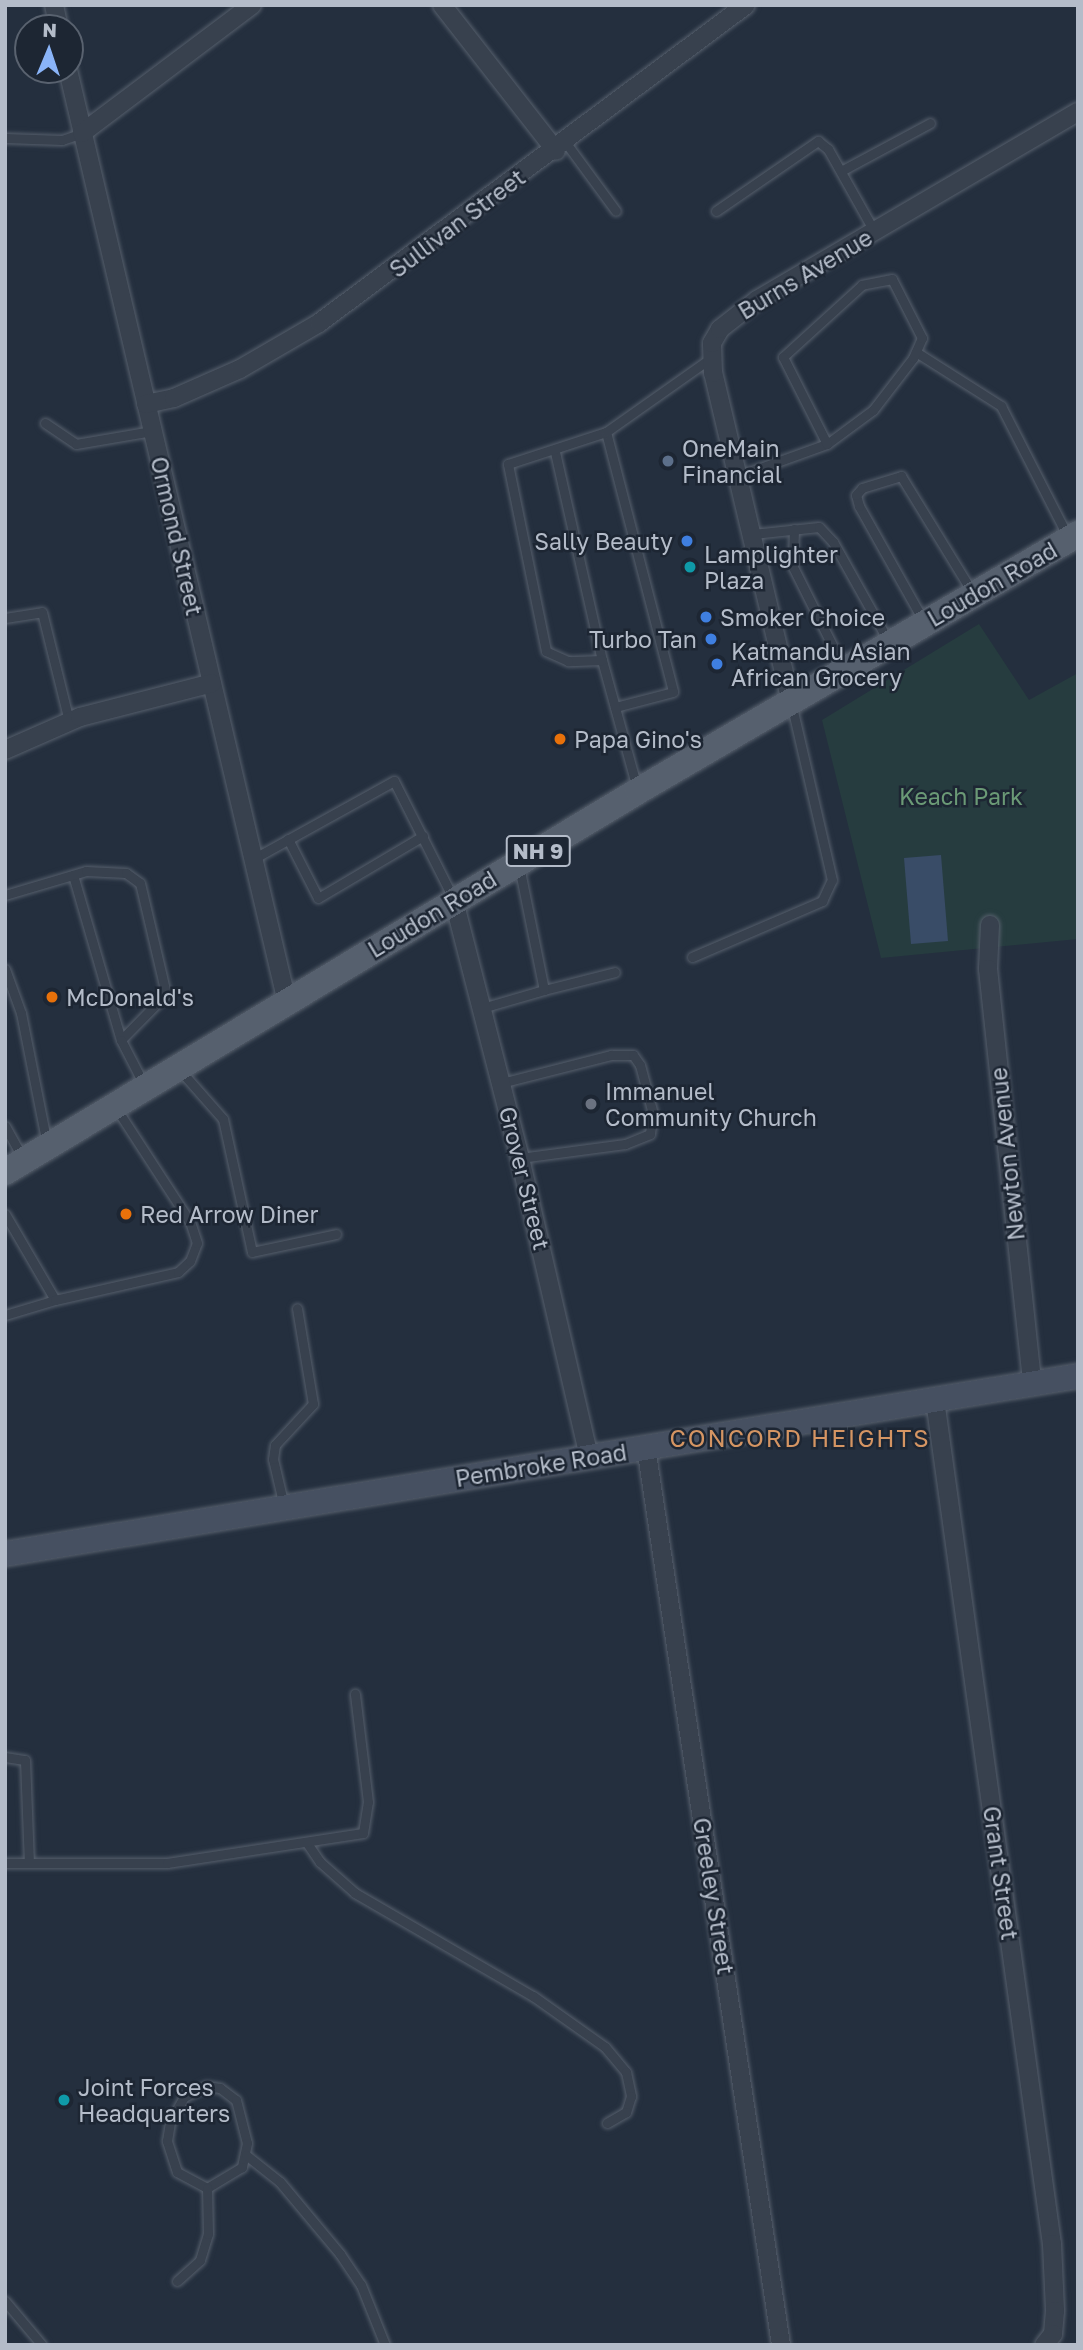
<!DOCTYPE html>
<html>
<head>
<meta charset="utf-8">
<style>
	body { margin:0 }
	#map { position:relative; width:1083px; height:2350px; overflow:hidden; background:#242f3e; font-family:"Golos Text",sans-serif }
	div>[style] { position:absolute }
	.green>* { inset:0; background:#263c3f }
	.water>* { inset:0; background:#394c67 }
	.roads { filter:drop-shadow(0 0 2px #565f6c) drop-shadow(0 0 2px #565f6c) }
	.lane>* { height:9px; margin:-4.5px; padding:0 4.5px; transform-origin:4.5px; border-radius:4.5px; background:#38414e }
	.street>* { height:18px; margin:-9px; padding:0 9px; transform-origin:9px; border-radius:9px; background:#38414e }
	.secondary>* { height:24px; margin:-12px; padding:0 12px; transform-origin:12px; border-radius:12px; background:#465061 }
	.primary>* { height:26px; margin:-13px; padding:0 13px; transform-origin:13px; border-radius:13px; background:#56606e }
	.dots>* { width:19px; height:19px; translate:-50% -50%; box-sizing:border-box; border:4px solid #1d2633; border-radius:50% }
	span { translate:-50% -50%; white-space:nowrap; text-align:center; line-height:1.15; -webkit-text-stroke:5px #1d2633; paint-order:stroke }
	.shield-label span { padding:2px 5px; background:#1d2633; border:2px solid; border-radius:5px; -webkit-text-stroke-width:0 }
	.shield-label { font-size:21px; color:#b4bcc9; font-weight:700 }
	.street-label { font-size:23px; color:#b4bcc9 }
	.poi-label { font-size:23px; color:#b4bcc9 }
	.left { translate:0 -50%; text-align:left }
	.right { translate:-100% -50%; text-align:right }
	.park-label { font-size:23px; color:#6b9a76 }
	.neighbourhood-label { font-size:24px; color:#d59563; letter-spacing:2px }
	.frame { position:absolute; inset:0; border:7px solid #b4bcc9; pointer-events:none }
	.north { position:absolute; left:14px; top:14px; width:70px; height:70px; box-sizing:border-box; background:#1d2633; border:2px solid #59626f; border-radius:50%; rotate:2deg; font-size:19px; font-weight:700; line-height:28px; text-align:center; color:#b4bcc9 }
	.north::after { content:''; display:block; margin:auto; width:24px; height:32px; background:#8ab4f8; clip-path:polygon(50% 0,100% 100%,50% 72%,0 100%) }
</style>
</head>
<body>
<div id="map">
	<div class="green">
		<div style="clip-path:polygon(979px 624px,1029px 700px,1078px 673px,1078px 939px,881px 958px,822px 720px)"></div>
	</div>
	<div class="water">
		<div style="clip-path:polygon(941px 855px,948px 941px,911px 944px,904px 858px)"></div>
	</div>
	<div class="roads">
		<div class="lane">
			<div style="left:5px;top:138px;width:57px;rotate:2deg"></div>
			<div style="left:62px;top:140px;width:21px;rotate:-19deg"></div>
			<div style="left:566px;top:143px;width:84px;rotate:53.7deg"></div>
			<div style="left:841px;top:171px;width:101px;rotate:-28.3deg"></div>
			<div style="left:716px;top:211px;width:124px;rotate:-34.5deg"></div>
			<div style="left:818px;top:141px;width:13px;rotate:39deg"></div>
			<div style="left:828px;top:149px;width:94px;rotate:60.7deg"></div>
			<div style="left:916px;top:352px;width:101px;rotate:32.4deg"></div>
			<div style="left:1001px;top:406px;width:147px;rotate:62.9deg"></div>
			<div style="left:45px;top:423px;width:37px;rotate:34deg"></div>
			<div style="left:76px;top:444px;width:77px;rotate:-9.7deg"></div>
			<div style="left:606px;top:432px;width:268px;rotate:75.5deg"></div>
			<div style="left:673px;top:692px;width:60px;rotate:165.5deg"></div>
			<div style="left:555px;top:452px;width:213px;rotate:77.3deg"></div>
			<div style="left:738px;top:476px;width:95px;rotate:-19.8deg"></div>
			<div style="left:827px;top:444px;width:57px;rotate:-36.5deg"></div>
			<div style="left:873px;top:410px;width:66px;rotate:-52.4deg"></div>
			<div style="left:913px;top:358px;width:22px;rotate:-66deg"></div>
			<div style="left:922px;top:338px;width:66px;rotate:-117deg"></div>
			<div style="left:892px;top:279px;width:31px;rotate:169deg"></div>
			<div style="left:862px;top:285px;width:107px;rotate:137.7deg"></div>
			<div style="left:783px;top:357px;width:97px;rotate:63.2deg"></div>
			<div style="left:794px;top:529px;width:38px;rotate:92deg"></div>
			<div style="left:793px;top:567px;width:114px;rotate:63.4deg"></div>
			<div style="left:753px;top:534px;width:66px;rotate:-6.1deg"></div>
			<div style="left:819px;top:527px;width:21px;rotate:47deg"></div>
			<div style="left:833px;top:542px;width:115px;rotate:60.8deg"></div>
			<div style="left:5px;top:618px;width:37px;rotate:-9deg"></div>
			<div style="left:42px;top:612px;width:112px;rotate:76.1deg"></div>
			<div style="left:923px;top:620px;width:131px;rotate:-119.3deg"></div>
			<div style="left:859px;top:506px;width:11px;rotate:-105deg"></div>
			<div style="left:856px;top:495px;width:9px;rotate:-49deg"></div>
			<div style="left:862px;top:488px;width:41px;rotate:-17.1deg"></div>
			<div style="left:901px;top:476px;width:136px;rotate:58.5deg"></div>
			<div style="left:637px;top:788px;width:133px;rotate:-105.3deg"></div>
			<div style="left:602px;top:660px;width:34px;rotate:178deg"></div>
			<div style="left:568px;top:661px;width:24px;rotate:-156deg"></div>
			<div style="left:546px;top:651px;width:191px;rotate:-101.5deg"></div>
			<div style="left:508px;top:464px;width:103px;rotate:-18.1deg"></div>
			<div style="left:606px;top:432px;width:128px;rotate:-35.2deg"></div>
			<div style="left:288px;top:839px;width:66px;rotate:63deg"></div>
			<div style="left:318px;top:898px;width:122px;rotate:-30.6deg"></div>
			<div style="left:253px;top:859px;width:161px;rotate:-29deg"></div>
			<div style="left:394px;top:781px;width:131px;rotate:63.2deg"></div>
			<div style="left:73px;top:875px;width:172px;rotate:73.8deg"></div>
			<div style="left:5px;top:895px;width:84px;rotate:-16.5deg"></div>
			<div style="left:86px;top:871px;width:40px;rotate:2.9deg"></div>
			<div style="left:126px;top:873px;width:17px;rotate:36deg"></div>
			<div style="left:140px;top:883px;width:114px;rotate:76.8deg"></div>
			<div style="left:166px;top:994px;width:64px;rotate:134.4deg"></div>
			<div style="left:121px;top:1040px;width:51px;rotate:62.9deg"></div>
			<div style="left:692px;top:957px;width:142px;rotate:-23.3deg"></div>
			<div style="left:822px;top:901px;width:23px;rotate:-65deg"></div>
			<div style="left:832px;top:880px;width:178px;rotate:-103deg"></div>
			<div style="left:5px;top:969px;width:47px;rotate:70deg"></div>
			<div style="left:21px;top:1013px;width:134px;rotate:78.8deg"></div>
			<div style="left:544px;top:990px;width:73px;rotate:-14.2deg"></div>
			<div style="left:482px;top:1008px;width:65px;rotate:-16.2deg"></div>
			<div style="left:544px;top:990px;width:126px;rotate:-101.4deg"></div>
			<div style="left:179px;top:1069px;width:67px;rotate:48.7deg"></div>
			<div style="left:223px;top:1119px;width:136px;rotate:77.7deg"></div>
			<div style="left:252px;top:1252px;width:86px;rotate:-12.1deg"></div>
			<div style="left:501px;top:1083px;width:114px;rotate:-14.3deg"></div>
			<div style="left:611px;top:1055px;width:22px"></div>
			<div style="left:633px;top:1055px;width:12px;rotate:55deg"></div>
			<div style="left:640px;top:1065px;width:51px;rotate:75.1deg"></div>
			<div style="left:653px;top:1114px;width:20px;rotate:99deg"></div>
			<div style="left:650px;top:1134px;width:27px;rotate:158deg"></div>
			<div style="left:625px;top:1144px;width:106px;rotate:172.4deg"></div>
			<div style="left:5px;top:1126px;width:37px;rotate:61deg"></div>
			<div style="left:5px;top:1214px;width:99px;rotate:59.8deg"></div>
			<div style="left:55px;top:1300px;width:52px;rotate:163.3deg"></div>
			<div style="left:55px;top:1300px;width:126px;rotate:-12.8deg"></div>
			<div style="left:178px;top:1272px;width:16px;rotate:-43deg"></div>
			<div style="left:190px;top:1261px;width:19px;rotate:-69deg"></div>
			<div style="left:197px;top:1243px;width:22px;rotate:-108deg"></div>
			<div style="left:190px;top:1222px;width:136px;rotate:-123deg"></div>
			<div style="left:284px;top:1506px;width:48px;rotate:-103.2deg"></div>
			<div style="left:273px;top:1459px;width:14px;rotate:-82deg"></div>
			<div style="left:275px;top:1445px;width:56px;rotate:-47.2deg"></div>
			<div style="left:313px;top:1404px;width:97px;rotate:-99.5deg"></div>
			<div style="left:5px;top:1757px;width:20px;rotate:9deg"></div>
			<div style="left:25px;top:1760px;width:103px;rotate:87.8deg"></div>
			<div style="left:307px;top:1843px;width:23px;rotate:56deg"></div>
			<div style="left:320px;top:1862px;width:47px;rotate:41.5deg"></div>
			<div style="left:355px;top:1893px;width:206px;rotate:30.1deg"></div>
			<div style="left:533px;top:1996px;width:88px;rotate:35.3deg"></div>
			<div style="left:605px;top:2047px;width:33px;rotate:50deg"></div>
			<div style="left:626px;top:2072px;width:25px;rotate:78deg"></div>
			<div style="left:631px;top:2096px;width:17px;rotate:107deg"></div>
			<div style="left:626px;top:2112px;width:22px;rotate:150deg"></div>
			<div style="left:5px;top:1863px;width:162px"></div>
			<div style="left:167px;top:1863px;width:198px;rotate:-8.7deg"></div>
			<div style="left:363px;top:1833px;width:31px;rotate:-81deg"></div>
			<div style="left:368px;top:1802px;width:109px;rotate:-96.9deg"></div>
			<div style="left:206px;top:2086px;width:14px;rotate:8deg"></div>
			<div style="left:220px;top:2088px;width:20px;rotate:37deg"></div>
			<div style="left:236px;top:2100px;width:44px;rotate:75.7deg"></div>
			<div style="left:247px;top:2143px;width:25px;rotate:102deg"></div>
			<div style="left:242px;top:2167px;width:41px;rotate:149deg"></div>
			<div style="left:207px;top:2188px;width:34px;rotate:-152deg"></div>
			<div style="left:177px;top:2172px;width:33px;rotate:-108deg"></div>
			<div style="left:167px;top:2141px;width:19px;rotate:-81deg"></div>
			<div style="left:170px;top:2122px;width:29px;rotate:-61deg"></div>
			<div style="left:184px;top:2097px;width:25px;rotate:-27deg"></div>
			<div style="left:246px;top:2155px;width:43px;rotate:38.5deg"></div>
			<div style="left:280px;top:2182px;width:94px;rotate:50.2deg"></div>
			<div style="left:340px;top:2254px;width:37px;rotate:56deg"></div>
			<div style="left:361px;top:2285px;width:65px;rotate:68.2deg"></div>
			<div style="left:177px;top:2281px;width:31px;rotate:-42deg"></div>
			<div style="left:200px;top:2260px;width:27px;rotate:-73deg"></div>
			<div style="left:208px;top:2234px;width:46px;rotate:-91.2deg"></div>
			<div style="left:5px;top:2301px;width:57px;rotate:49.9deg"></div>
		</div>
		<div class="street">
			<div style="left:54px;top:5px;width:24px;rotate:78deg"></div>
			<div style="left:442px;top:5px;width:185px;rotate:52deg"></div>
			<div style="left:68px;top:70px;width:957px;rotate:76.78deg"></div>
			<div style="left:82px;top:133px;width:213px;rotate:-37deg"></div>
			<div style="left:146px;top:404px;width:29px;rotate:-12deg"></div>
			<div style="left:174px;top:398px;width:72px;rotate:-23.7deg"></div>
			<div style="left:240px;top:369px;width:91px;rotate:-30.2deg"></div>
			<div style="left:319px;top:323px;width:532px;rotate:-36.68deg"></div>
			<div style="left:791px;top:702px;width:338px;rotate:-103.3deg"></div>
			<div style="left:713px;top:373px;width:30px;rotate:-92deg"></div>
			<div style="left:712px;top:343px;width:16px;rotate:-60deg"></div>
			<div style="left:720px;top:329px;width:47px;rotate:-38.1deg"></div>
			<div style="left:757px;top:300px;width:372px;rotate:-30.4deg"></div>
			<div style="left:5px;top:750px;width:82px;rotate:-23.7deg"></div>
			<div style="left:80px;top:717px;width:136px;rotate:-14.4deg"></div>
			<div style="left:454px;top:901px;width:265px;rotate:75.6deg"></div>
			<div style="left:520px;top:1158px;width:306px;rotate:77deg"></div>
			<div style="left:990px;top:925px;width:44px;rotate:92.6deg"></div>
			<div style="left:988px;top:969px;width:416px;rotate:83.9deg"></div>
			<div style="left:935px;top:1400px;width:852px;rotate:82.11deg"></div>
			<div style="left:1052px;top:2244px;width:67px;rotate:87.4deg"></div>
			<div style="left:1055px;top:2311px;width:23px;rotate:95deg"></div>
			<div style="left:1053px;top:2334px;width:14px;rotate:129deg"></div>
			<div style="left:646px;top:1447px;width:908px;rotate:81.45deg"></div>
		</div>
		<div class="secondary">
			<div style="left:5px;top:1554px;width:1088px;rotate:-9.42deg"></div>
		</div>
		<div class="primary">
			<div style="left:5px;top:1172px;width:739px;rotate:-31.04deg"></div>
			<div style="left:638px;top:791px;width:510px;rotate:-30.29deg"></div>
		</div>
	</div>
	<div class="dots">
		<div style="left:668px;top:461px;background:#5c6f8a"></div>
		<div style="left:687px;top:541px;background:#3f7fe0"></div>
		<div style="left:690px;top:567px;background:#0f9aa8"></div>
		<div style="left:706px;top:617px;background:#3f7fe0"></div>
		<div style="left:711px;top:639px;background:#3f7fe0"></div>
		<div style="left:717px;top:664px;background:#3f7fe0"></div>
		<div style="left:560px;top:739px;background:#e8710a"></div>
		<div style="left:52px;top:997px;background:#e8710a"></div>
		<div style="left:591px;top:1104px;background:#6b7280"></div>
		<div style="left:126px;top:1214px;background:#e8710a"></div>
		<div style="left:64px;top:2100px;background:#0f9aa8"></div>
	</div>
	<div class="shield-label">
		<span style="left:538px;top:851px">NH 9</span>
	</div>
	<div class="street-label">
		<span style="left:457px;top:223px;rotate:-37deg">Sullivan Street</span>
		<span style="left:805px;top:274px;rotate:-31deg">Burns Avenue</span>
		<span style="left:177px;top:536px;rotate:77deg">Ormond Street</span>
		<span style="left:992px;top:584px;rotate:-30deg">Loudon Road</span>
		<span style="left:432px;top:914px;rotate:-31deg">Loudon Road</span>
		<span style="left:1007px;top:1154px;rotate:-96deg">Newton Avenue</span>
		<span style="left:525px;top:1178px;rotate:76deg">Grover Street</span>
		<span style="left:541px;top:1465px;rotate:-9deg">Pembroke Road</span>
		<span style="left:1001px;top:1873px;rotate:82deg">Grant Street</span>
		<span style="left:714px;top:1896px;rotate:81deg">Greeley Street</span>
	</div>
	<div class="poi-label">
		<span class="left" style="left:682px;top:461px">OneMain<br>Financial</span>
		<span class="right" style="left:673px;top:541px">Sally Beauty</span>
		<span class="left" style="left:704px;top:567px">Lamplighter<br>Plaza</span>
		<span class="left" style="left:720px;top:617px">Smoker Choice</span>
		<span class="right" style="left:697px;top:639px">Turbo Tan</span>
		<span class="left" style="left:731px;top:664px">Katmandu Asian<br>African Grocery</span>
		<span class="left" style="left:574px;top:739px">Papa Gino's</span>
		<span class="left" style="left:66px;top:997px">McDonald's</span>
		<span class="left" style="left:605px;top:1104px">Immanuel<br>Community Church</span>
		<span class="left" style="left:140px;top:1214px">Red Arrow Diner</span>
		<span class="left" style="left:78px;top:2100px">Joint Forces<br>Headquarters</span>
	</div>
	<div class="park-label">
		<span style="left:961px;top:796px">Keach Park</span>
	</div>
	<div class="neighbourhood-label">
		<span style="left:800px;top:1438px">CONCORD HEIGHTS</span>
	</div>
	<div class="frame"></div>
	<div class="north">N</div>
</div>
</body>
</html>
